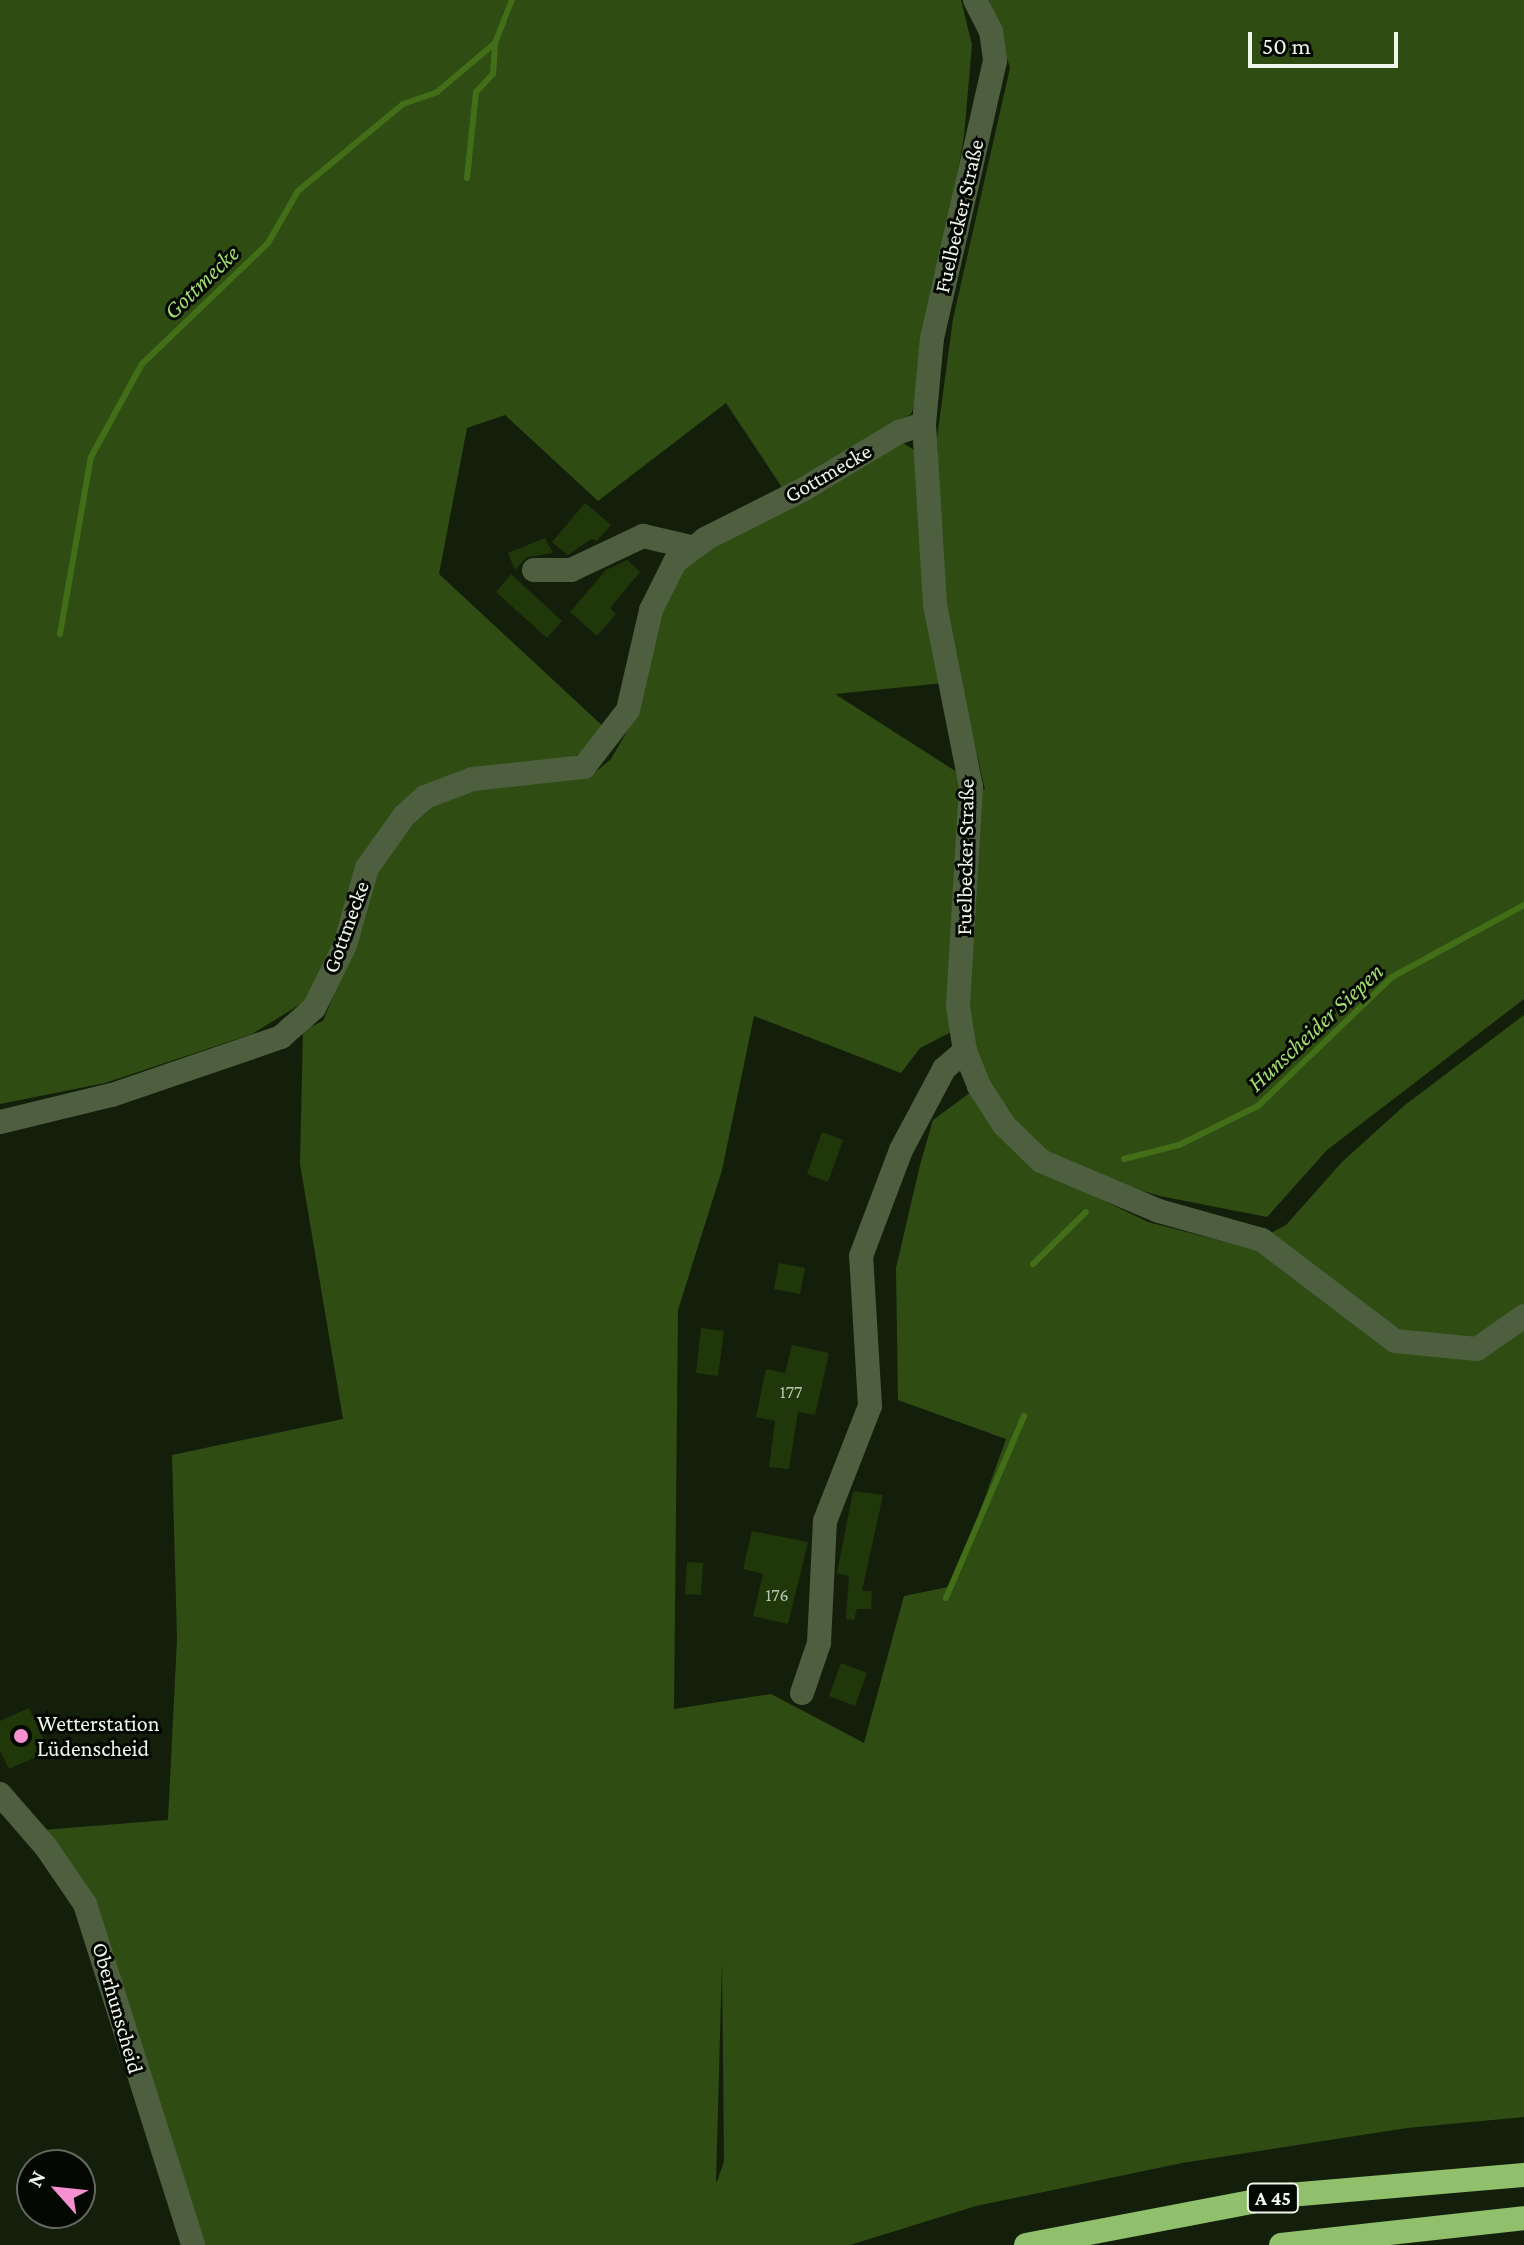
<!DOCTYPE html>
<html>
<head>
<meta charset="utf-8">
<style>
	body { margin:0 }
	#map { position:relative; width:1524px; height:2245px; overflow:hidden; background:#141f0b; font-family:"Crimson Pro",serif }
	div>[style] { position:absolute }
	.green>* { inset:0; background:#2f4c13 }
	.stream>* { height:6px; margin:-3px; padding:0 3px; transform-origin:3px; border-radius:3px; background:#436e18 }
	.building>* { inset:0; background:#20370a }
	.minor>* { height:24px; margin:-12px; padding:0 12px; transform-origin:12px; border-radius:12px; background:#4d5f3f }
	.highway>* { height:24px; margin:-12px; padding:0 12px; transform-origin:12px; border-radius:12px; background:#91c06c }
	.dots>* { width:22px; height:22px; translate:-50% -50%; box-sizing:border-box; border:4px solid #040702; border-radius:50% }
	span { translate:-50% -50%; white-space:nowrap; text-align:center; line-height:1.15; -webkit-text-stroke:6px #040702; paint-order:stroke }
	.number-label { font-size:18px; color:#bbc7b2 }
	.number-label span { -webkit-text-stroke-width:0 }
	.shield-label span { padding:2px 6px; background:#040702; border:2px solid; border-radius:6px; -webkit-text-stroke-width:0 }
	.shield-label { font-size:20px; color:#eff7ea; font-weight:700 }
	.street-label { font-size:22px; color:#eff7ea }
	.poi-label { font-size:22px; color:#eff7ea }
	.left { translate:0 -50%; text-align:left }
	.water-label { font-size:24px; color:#a2de71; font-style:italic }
	.north { position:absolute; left:16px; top:2149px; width:80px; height:80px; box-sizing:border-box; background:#040702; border:2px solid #62675f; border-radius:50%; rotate:297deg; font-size:22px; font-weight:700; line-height:32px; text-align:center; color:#eff7ea }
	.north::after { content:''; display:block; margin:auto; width:28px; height:36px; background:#f690d0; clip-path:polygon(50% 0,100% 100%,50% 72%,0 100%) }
	.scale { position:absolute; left:1248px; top:32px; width:150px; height:36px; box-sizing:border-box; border:4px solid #eff7ea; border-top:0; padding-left:10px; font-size:24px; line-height:28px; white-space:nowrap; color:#eff7ea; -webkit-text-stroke:6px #040702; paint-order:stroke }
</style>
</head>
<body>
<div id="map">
	<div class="green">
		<div style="clip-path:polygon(0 0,509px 0,507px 22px,515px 0,961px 0,972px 45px,964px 136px,919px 395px,911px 414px,785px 492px,726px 403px,598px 501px,505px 415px,467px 428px,439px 574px,608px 731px,578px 755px,399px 804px,363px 860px,337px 942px,304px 1002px,252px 1034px,105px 1083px,0 1104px)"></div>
		<div style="clip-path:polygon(evenodd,989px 0,1524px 0,1524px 999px,1327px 1150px,1267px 1217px,1160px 1196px,1041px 1161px,1034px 1167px,1148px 1222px,1244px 1247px,1286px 1225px,1342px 1162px,1405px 1105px,1524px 1015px,1524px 2117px,1407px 2128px,1182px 2163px,976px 2206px,850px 2245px,202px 2245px,100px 1934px,42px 1830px,168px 1820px,177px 1639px,172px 1455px,343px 1419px,300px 1164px,303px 1030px,323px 1021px,353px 948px,375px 873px,428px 805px,488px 785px,594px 773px,611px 759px,633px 721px,663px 601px,679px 573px,698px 556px,900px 441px,914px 450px,944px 683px,835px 694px,985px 790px,943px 601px,937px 438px,953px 319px,1010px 68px,989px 0,754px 1016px,901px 1073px,920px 1048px,961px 1027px,979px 1086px,933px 1120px,920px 1165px,896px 1268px,898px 1400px,1006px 1439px,953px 1586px,904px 1596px,864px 1743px,771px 1694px,674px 1709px,678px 1310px,722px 1170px,754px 1016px,989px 0,722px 1962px,724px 2161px,717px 2182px,716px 2181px,722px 1962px)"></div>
	</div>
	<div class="stream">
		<div style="left:467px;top:178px;width:86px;rotate:-84deg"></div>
		<div style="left:476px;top:92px;width:25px;rotate:-47deg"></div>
		<div style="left:493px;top:74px;width:31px;rotate:-86deg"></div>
		<div style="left:60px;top:634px;width:180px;rotate:-80.1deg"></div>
		<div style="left:91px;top:457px;width:106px;rotate:-61.3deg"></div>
		<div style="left:142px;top:364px;width:175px;rotate:-43.8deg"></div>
		<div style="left:268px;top:243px;width:60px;rotate:-60deg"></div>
		<div style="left:298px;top:191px;width:136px;rotate:-39.6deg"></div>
		<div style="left:403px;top:104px;width:36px;rotate:-19deg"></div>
		<div style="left:437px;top:92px;width:76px;rotate:-40.2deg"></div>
		<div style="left:495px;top:43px;width:46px;rotate:-68.4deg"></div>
		<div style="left:1124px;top:1159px;width:57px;rotate:-14.3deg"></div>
		<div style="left:1179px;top:1145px;width:88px;rotate:-26.3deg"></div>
		<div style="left:1258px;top:1106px;width:186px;rotate:-43.9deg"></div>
		<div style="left:1392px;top:977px;width:150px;rotate:-28.6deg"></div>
		<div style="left:1033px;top:1264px;width:74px;rotate:-44.5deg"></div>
		<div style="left:946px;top:1598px;width:198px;rotate:-66.8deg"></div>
	</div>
	<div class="building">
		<div style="clip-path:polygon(585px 503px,611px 525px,597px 541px,591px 539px,568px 555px,552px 542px)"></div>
		<div style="clip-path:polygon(545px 538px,553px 553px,527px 557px,515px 570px,508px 553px)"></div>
		<div style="clip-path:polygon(627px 560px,640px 572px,610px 608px,616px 614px,597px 636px,570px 612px,606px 570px)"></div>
		<div style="clip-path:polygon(511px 574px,562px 621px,547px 638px,496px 592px)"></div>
		<div style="clip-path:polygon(822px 1132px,843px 1140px,828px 1182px,807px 1174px)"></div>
		<div style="clip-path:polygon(779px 1263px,805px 1268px,800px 1294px,774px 1289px)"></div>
		<div style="clip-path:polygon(701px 1328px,724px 1331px,718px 1376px,696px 1373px)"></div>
		<div style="clip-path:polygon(792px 1345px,829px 1353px,815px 1415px,798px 1412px,789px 1469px,769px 1467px,775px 1421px,756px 1417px,766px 1369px,785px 1373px)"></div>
		<div style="clip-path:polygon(853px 1491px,883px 1495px,862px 1591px,872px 1591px,871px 1609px,857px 1609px,854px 1620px,846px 1619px,849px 1576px,837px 1573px)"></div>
		<div style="clip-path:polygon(752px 1531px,808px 1542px,788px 1624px,753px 1616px,763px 1574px,743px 1569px)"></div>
		<div style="clip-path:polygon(687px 1562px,703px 1563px,701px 1595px,685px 1594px)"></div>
		<div style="clip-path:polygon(841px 1663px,867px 1673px,855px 1706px,829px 1696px)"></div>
		<div style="clip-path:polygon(29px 1708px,49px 1751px,9px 1769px,0 1751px,0 1721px)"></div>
	</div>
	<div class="minor">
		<div style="left:975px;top:0;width:35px;rotate:63deg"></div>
		<div style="left:991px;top:31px;width:30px;rotate:82deg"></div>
		<div style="left:995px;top:61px;width:284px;rotate:102.8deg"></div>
		<div style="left:932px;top:338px;width:86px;rotate:95.3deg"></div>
		<div style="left:924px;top:424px;width:181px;rotate:86.5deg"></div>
		<div style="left:935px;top:605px;width:185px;rotate:78.8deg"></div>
		<div style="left:971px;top:786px;width:220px;rotate:93.4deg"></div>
		<div style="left:958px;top:1006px;width:46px;rotate:81.2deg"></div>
		<div style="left:965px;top:1051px;width:38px;rotate:68deg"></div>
		<div style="left:979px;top:1086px;width:46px;rotate:57.3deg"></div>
		<div style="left:1004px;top:1125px;width:52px;rotate:44.2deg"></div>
		<div style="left:1041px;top:1161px;width:128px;rotate:23deg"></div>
		<div style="left:1159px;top:1211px;width:107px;rotate:15.7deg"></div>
		<div style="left:1262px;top:1240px;width:167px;rotate:37.2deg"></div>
		<div style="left:1395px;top:1341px;width:82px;rotate:5.6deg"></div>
		<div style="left:1477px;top:1349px;width:57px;rotate:-35.1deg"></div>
		<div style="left:534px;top:570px;width:37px"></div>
		<div style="left:571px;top:570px;width:80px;rotate:-25.3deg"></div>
		<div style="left:643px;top:536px;width:49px;rotate:12.9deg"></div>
		<div style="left:0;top:1122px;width:115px;rotate:-13.6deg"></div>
		<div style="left:112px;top:1095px;width:179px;rotate:-18.9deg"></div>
		<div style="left:281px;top:1037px;width:44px;rotate:-41.3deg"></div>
		<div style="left:314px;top:1008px;width:70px;rotate:-63.8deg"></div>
		<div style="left:345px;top:945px;width:80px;rotate:-74.1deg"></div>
		<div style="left:367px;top:868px;width:64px;rotate:-54.6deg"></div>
		<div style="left:404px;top:816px;width:28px;rotate:-42deg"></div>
		<div style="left:425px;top:797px;width:51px;rotate:-20.6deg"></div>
		<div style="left:473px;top:779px;width:112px;rotate:-6.2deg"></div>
		<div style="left:584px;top:767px;width:72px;rotate:-52.3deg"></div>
		<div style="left:628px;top:710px;width:103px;rotate:-77deg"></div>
		<div style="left:651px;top:610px;width:54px;rotate:-63.4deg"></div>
		<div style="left:675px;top:562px;width:38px;rotate:-37deg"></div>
		<div style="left:705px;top:539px;width:111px;rotate:-26.8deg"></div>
		<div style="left:804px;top:489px;width:111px;rotate:-31deg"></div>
		<div style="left:899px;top:432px;width:26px;rotate:-18deg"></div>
		<div style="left:802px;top:1693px;width:53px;rotate:-71.2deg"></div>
		<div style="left:819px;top:1643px;width:122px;rotate:-87.2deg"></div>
		<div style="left:825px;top:1521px;width:123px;rotate:-68.6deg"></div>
		<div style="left:870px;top:1406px;width:150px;rotate:-93.4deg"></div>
		<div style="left:861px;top:1256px;width:113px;rotate:-69.3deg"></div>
		<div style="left:901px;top:1150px;width:92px;rotate:-62deg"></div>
		<div style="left:944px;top:1069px;width:28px;rotate:-41deg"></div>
		<div style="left:0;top:1794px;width:70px;rotate:49deg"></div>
		<div style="left:46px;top:1847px;width:69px;rotate:55.6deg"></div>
		<div style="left:85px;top:1904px;width:358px;rotate:72.4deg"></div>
	</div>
	<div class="highway">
		<div style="left:1026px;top:2245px;width:268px;rotate:-10.8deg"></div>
		<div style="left:1289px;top:2195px;width:236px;rotate:-4.9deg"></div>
		<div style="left:1281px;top:2245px;width:244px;rotate:-6.3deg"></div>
	</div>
	<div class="dots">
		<div style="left:21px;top:1736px;background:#f690d0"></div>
	</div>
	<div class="number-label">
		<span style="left:791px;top:1392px">177</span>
		<span style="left:777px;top:1595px">176</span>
	</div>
	<div class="shield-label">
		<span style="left:1273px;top:2198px">A 45</span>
	</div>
	<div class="street-label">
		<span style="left:959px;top:216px;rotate:-77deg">Fuelbecker Straße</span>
		<span style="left:828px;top:473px;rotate:-30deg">Gottmecke</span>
		<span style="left:965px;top:857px;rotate:-89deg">Fuelbecker Straße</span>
		<span style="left:346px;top:927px;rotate:-70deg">Gottmecke</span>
		<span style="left:118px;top:2008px;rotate:74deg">Oberhunscheid</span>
	</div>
	<div class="poi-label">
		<span class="left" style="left:37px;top:1736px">Wetterstation<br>Lüdenscheid</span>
	</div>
	<div class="water-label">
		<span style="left:201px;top:282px;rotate:-44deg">Gottmecke</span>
		<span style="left:1315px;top:1027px;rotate:-43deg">Hunscheider Siepen</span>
	</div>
	<div class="north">N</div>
	<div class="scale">50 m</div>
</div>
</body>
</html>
